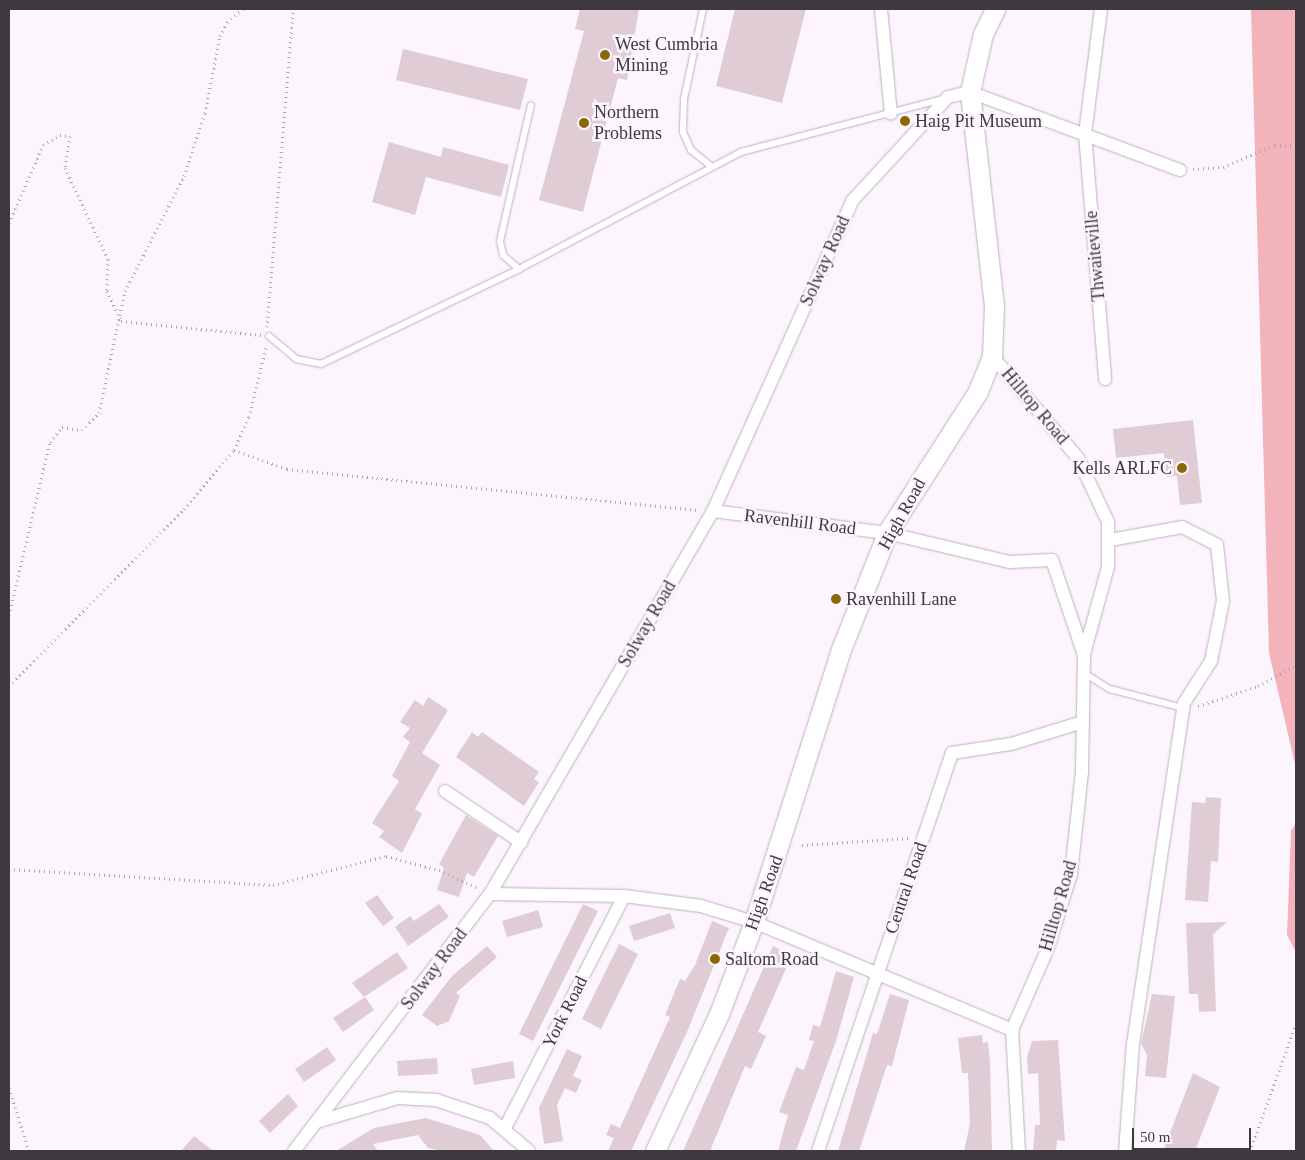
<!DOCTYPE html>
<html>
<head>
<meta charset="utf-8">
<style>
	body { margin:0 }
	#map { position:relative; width:1305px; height:1160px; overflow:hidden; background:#fdf5fe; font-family:Georgia,serif }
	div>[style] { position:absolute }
	.forest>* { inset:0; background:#f3b3ba }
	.building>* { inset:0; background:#dfccd5 }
	.path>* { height:3px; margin-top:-1.5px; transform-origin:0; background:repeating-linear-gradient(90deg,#aca6ad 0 1px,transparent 0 5px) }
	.roads { filter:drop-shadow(0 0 1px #bdb0be) drop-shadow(0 0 1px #bdb0be) }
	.lane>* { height:6px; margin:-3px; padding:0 3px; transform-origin:3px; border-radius:3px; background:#fff }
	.street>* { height:12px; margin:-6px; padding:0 6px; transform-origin:6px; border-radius:6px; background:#fff }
	.secondary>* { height:19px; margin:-9.5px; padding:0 9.5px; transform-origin:9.5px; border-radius:9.5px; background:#fff }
	.dots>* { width:14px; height:14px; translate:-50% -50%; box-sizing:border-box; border:2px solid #fdf5fe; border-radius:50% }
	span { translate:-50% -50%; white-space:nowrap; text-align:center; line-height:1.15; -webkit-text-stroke:5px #fdf5fe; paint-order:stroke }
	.poi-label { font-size:18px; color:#3e393f }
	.left { translate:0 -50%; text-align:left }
	.right { translate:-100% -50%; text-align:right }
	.street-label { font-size:18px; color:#3e393f }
	.frame { position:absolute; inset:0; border:10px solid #3e393f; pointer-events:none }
	.scale { position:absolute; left:1132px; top:1128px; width:119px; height:22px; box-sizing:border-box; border:2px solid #3e393f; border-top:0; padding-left:6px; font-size:15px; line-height:18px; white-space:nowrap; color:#3e393f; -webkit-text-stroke:4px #fdf5fe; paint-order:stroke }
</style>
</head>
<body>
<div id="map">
	<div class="forest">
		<div style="clip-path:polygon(1251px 9px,1296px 9px,1296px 768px,1269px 653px)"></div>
		<div style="clip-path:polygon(1296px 824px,1296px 952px,1287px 935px,1291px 830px)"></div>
	</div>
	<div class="building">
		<div style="clip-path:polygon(580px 9px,639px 9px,627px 80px,618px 78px,583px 212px,539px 200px,584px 31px,575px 29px)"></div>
		<div style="clip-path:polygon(735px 9px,806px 9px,782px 103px,716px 86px)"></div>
		<div style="clip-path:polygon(403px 49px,528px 79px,520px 110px,396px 80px)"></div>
		<div style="clip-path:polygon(389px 142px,441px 157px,443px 147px,509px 165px,501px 197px,426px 177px,415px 215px,372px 202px)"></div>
		<div style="clip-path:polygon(1193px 420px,1202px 503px,1180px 505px,1177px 476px,1167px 477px,1164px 453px,1116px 458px,1113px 429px)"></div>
		<div style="clip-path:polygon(428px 697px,448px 710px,422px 753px,440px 765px,415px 809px,422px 814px,402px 853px,379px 837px,384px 831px,372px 823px,399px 781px,392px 776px,410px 742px,403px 737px,410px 728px,400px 722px,415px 700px,423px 706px)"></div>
		<div style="clip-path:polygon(472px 732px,478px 737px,482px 732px,539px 772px,534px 779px,539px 782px,524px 806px,456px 757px)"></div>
		<div style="clip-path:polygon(1206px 797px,1221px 798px,1218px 862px,1211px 861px,1208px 902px,1185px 900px,1192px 802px,1205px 803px)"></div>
		<div style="clip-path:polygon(466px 815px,498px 836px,474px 877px,467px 873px,459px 897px,437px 890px,444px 868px,439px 864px)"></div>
		<div style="clip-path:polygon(377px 895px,394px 918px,383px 926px,365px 903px)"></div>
		<div style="clip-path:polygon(439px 904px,449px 917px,408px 946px,395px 927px,410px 916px,414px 921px)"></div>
		<div style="clip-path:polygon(583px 904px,598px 911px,533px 1041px,519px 1034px)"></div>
		<div style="clip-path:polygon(538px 910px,543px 927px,507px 937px,502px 921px)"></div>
		<div style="clip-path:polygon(670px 913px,675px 928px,634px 941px,629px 926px)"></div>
		<div style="clip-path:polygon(712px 921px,729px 928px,687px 1032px,631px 1151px,608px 1151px,614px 1138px,606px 1135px,611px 1124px,620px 1128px,670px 1017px,665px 1015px,680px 979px,685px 981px,695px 965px)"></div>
		<div style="clip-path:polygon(1227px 922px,1213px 934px,1216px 1011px,1199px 1012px,1198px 994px,1189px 994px,1186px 923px)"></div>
		<div style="clip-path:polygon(619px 944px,638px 954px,601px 1029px,582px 1019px)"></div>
		<div style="clip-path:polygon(487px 946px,497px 957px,456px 993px,460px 996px,449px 1021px,437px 1026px,422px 1015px,452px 976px)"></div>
		<div style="clip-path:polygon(773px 946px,792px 955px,758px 1032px,766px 1036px,751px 1069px,745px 1066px,710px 1151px,683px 1151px)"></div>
		<div style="clip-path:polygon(397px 952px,408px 968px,364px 997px,352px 983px)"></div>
		<div style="clip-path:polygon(836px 971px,854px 977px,836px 1041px,796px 1151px,778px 1151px,788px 1115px,779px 1112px,796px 1067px,804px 1070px,814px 1041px,809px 1040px,813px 1025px,820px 1027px)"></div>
		<div style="clip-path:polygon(890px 994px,909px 1000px,892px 1066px,887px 1065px,859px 1151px,838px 1151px,873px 1033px,877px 1034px)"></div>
		<div style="clip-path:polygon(1152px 994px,1175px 996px,1166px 1078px,1145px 1076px,1147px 1055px,1141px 1044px)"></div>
		<div style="clip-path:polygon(365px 997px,374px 1010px,343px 1032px,333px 1018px)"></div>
		<div style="clip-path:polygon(982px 1035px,983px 1043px,988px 1042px,990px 1062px,992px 1151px,964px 1151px,970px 1124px,968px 1073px,962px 1073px,958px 1038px)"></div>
		<div style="clip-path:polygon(1058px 1040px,1065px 1141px,1057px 1140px,1056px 1151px,1033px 1151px,1035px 1125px,1040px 1125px,1038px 1073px,1028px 1074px,1027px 1057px,1032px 1041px)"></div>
		<div style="clip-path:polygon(327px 1047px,336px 1060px,304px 1082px,295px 1069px)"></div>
		<div style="clip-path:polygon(567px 1049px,582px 1056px,573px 1076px,582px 1080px,576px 1093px,565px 1088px,557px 1105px,563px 1141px,544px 1144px,539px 1108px)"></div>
		<div style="clip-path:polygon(437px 1058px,438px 1074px,398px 1076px,397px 1061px)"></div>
		<div style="clip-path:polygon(513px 1061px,515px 1078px,474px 1085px,471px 1069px)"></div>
		<div style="clip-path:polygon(1193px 1073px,1220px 1087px,1195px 1151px,1163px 1151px)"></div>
		<div style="clip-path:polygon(288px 1094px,298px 1106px,270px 1133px,259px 1121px)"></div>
		<div style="clip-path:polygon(426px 1118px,480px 1135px,494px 1151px,444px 1151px,428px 1148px,418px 1135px,373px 1144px,378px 1151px,336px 1151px,374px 1128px)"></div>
		<div style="clip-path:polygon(194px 1136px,213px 1151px,181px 1151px)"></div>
	</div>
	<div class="path">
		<div style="left:1193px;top:169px;width:30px;rotate:-4deg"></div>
		<div style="left:1223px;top:167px;width:56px;rotate:-22.9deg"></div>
		<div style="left:1275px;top:145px;width:21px;rotate:3deg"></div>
		<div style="left:9px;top:223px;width:85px;rotate:-66.4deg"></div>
		<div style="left:43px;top:145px;width:20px;rotate:-30deg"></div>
		<div style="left:60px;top:135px;width:10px;rotate:6deg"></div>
		<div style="left:70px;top:136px;width:32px;rotate:99deg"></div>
		<div style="left:65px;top:168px;width:101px;rotate:64.7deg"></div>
		<div style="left:108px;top:259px;width:32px;rotate:92deg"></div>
		<div style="left:107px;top:291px;width:33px;rotate:65deg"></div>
		<div style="left:121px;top:321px;width:141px;rotate:5.7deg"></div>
		<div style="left:267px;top:327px;width:319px;rotate:-85.3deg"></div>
		<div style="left:234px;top:450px;width:56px;rotate:19.7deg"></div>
		<div style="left:287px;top:469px;width:413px;rotate:5.7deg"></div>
		<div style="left:9px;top:615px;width:178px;rotate:-76.7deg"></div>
		<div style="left:50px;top:442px;width:19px;rotate:-51deg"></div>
		<div style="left:62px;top:427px;width:20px;rotate:9deg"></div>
		<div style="left:82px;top:430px;width:24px;rotate:-45deg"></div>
		<div style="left:99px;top:413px;width:125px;rotate:-78deg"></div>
		<div style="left:125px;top:291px;width:129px;rotate:-62.8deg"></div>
		<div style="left:184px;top:176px;width:66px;rotate:-71.6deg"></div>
		<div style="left:205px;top:113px;width:78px;rotate:-79deg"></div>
		<div style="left:220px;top:36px;width:16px;rotate:-63deg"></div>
		<div style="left:227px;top:22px;width:21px;rotate:-39deg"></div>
		<div style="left:9px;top:686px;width:249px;rotate:-45.3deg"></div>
		<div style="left:184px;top:509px;width:77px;rotate:-49.7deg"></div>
		<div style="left:234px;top:450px;width:36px;rotate:-66deg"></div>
		<div style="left:249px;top:417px;width:72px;rotate:-76.3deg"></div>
		<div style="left:1198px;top:706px;width:63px;rotate:-18.4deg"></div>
		<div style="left:1258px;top:686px;width:43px;rotate:-28.9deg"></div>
		<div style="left:802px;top:845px;width:107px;rotate:-3.7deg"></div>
		<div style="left:9px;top:869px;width:264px;rotate:3.5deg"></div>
		<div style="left:273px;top:885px;width:117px;rotate:-14.4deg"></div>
		<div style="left:386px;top:856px;width:55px;rotate:14.8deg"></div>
		<div style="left:439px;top:870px;width:43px;rotate:24.8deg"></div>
		<div style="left:9px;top:1088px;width:66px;rotate:72.4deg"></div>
		<div style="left:1250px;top:1151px;width:135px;rotate:-70.1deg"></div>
	</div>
	<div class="roads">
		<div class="lane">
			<div style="left:703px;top:9px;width:92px;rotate:101.9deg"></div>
			<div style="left:684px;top:99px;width:33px;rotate:92deg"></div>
			<div style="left:683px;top:132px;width:20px;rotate:66deg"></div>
			<div style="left:691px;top:150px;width:26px;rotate:39deg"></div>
			<div style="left:519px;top:269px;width:21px;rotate:-139deg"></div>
			<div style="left:503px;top:255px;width:14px;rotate:-102deg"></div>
			<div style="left:500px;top:241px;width:139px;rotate:-77.2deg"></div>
			<div style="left:269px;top:336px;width:35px;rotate:40deg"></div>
			<div style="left:296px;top:359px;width:25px;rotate:11deg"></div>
			<div style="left:321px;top:364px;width:220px;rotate:-25.6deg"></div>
			<div style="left:519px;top:269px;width:251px;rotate:-27.8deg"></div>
			<div style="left:741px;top:152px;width:209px;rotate:-14.7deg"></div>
			<div style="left:1084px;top:673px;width:31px;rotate:32deg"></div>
			<div style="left:1110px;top:689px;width:75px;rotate:14.6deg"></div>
		</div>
		<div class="street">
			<div style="left:881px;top:9px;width:105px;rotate:84.6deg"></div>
			<div style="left:1101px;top:9px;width:126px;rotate:97.3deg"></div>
			<div style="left:1085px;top:134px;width:246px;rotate:85.3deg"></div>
			<div style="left:992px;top:356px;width:133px;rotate:49.9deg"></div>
			<div style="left:1078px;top:458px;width:71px;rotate:64.9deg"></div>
			<div style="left:1108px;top:522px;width:45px;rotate:90deg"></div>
			<div style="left:1108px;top:567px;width:90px;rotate:105.4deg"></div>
			<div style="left:713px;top:511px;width:175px;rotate:7.2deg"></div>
			<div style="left:887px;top:533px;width:126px;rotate:13.3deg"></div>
			<div style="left:1010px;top:562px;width:42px;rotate:-2.7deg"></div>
			<div style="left:1052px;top:560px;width:100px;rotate:71.4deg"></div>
			<div style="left:1084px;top:655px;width:117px;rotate:91deg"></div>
			<div style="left:1082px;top:772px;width:103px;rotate:96.2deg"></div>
			<div style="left:1071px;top:874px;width:77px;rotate:107.3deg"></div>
			<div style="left:1048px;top:948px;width:90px;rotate:113.7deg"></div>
			<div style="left:1012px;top:1030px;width:121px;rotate:86.7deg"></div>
			<div style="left:1110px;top:540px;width:73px;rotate:-10.2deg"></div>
			<div style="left:1182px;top:527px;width:39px;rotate:27deg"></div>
			<div style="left:1217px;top:545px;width:56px;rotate:83.9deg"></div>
			<div style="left:1223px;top:601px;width:61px;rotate:101.3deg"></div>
			<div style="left:1211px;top:661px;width:50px;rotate:122.7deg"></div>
			<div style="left:1184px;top:703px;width:344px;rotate:98.5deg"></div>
			<div style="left:1133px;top:1043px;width:108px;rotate:94.2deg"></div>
			<div style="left:445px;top:791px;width:92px;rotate:33.9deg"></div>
			<div style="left:490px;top:894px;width:134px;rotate:0.9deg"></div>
			<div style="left:624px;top:896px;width:78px;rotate:7.4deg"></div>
			<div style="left:701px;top:906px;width:55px;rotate:16.8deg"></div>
			<div style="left:754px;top:922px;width:280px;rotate:22.7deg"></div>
			<div style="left:320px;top:1121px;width:80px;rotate:-16.6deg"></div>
			<div style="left:397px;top:1098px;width:39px;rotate:3deg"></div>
			<div style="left:436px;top:1100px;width:57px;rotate:18.4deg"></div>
			<div style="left:490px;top:1118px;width:51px;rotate:40.2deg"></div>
			<div style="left:505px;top:1128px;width:261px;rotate:-62.8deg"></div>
			<div style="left:294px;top:1151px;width:323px;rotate:-52.7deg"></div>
			<div style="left:490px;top:894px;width:443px;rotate:-59.8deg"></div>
			<div style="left:713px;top:511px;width:340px;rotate:-65.8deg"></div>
			<div style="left:852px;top:201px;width:142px;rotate:-47.3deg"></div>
			<div style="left:948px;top:97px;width:23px;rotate:-13deg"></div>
			<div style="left:970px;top:92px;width:224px;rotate:20.4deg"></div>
			<div style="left:818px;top:1151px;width:420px;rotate:-71.4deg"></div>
			<div style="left:952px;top:753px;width:60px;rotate:-8.7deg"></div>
			<div style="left:1011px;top:744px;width:75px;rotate:-17deg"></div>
		</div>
		<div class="secondary">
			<div style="left:655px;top:1151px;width:151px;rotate:-65deg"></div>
			<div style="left:719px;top:1014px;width:98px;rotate:-69.2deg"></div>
			<div style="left:754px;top:922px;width:283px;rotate:-72.3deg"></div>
			<div style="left:840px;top:652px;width:128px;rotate:-68.4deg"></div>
			<div style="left:887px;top:533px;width:169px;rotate:-57.3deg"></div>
			<div style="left:978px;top:391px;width:38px;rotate:-68deg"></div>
			<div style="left:992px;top:356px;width:50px;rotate:-87.7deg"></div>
			<div style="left:994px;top:306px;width:215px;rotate:-96.4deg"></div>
			<div style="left:970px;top:92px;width:59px;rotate:-77.4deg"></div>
			<div style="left:983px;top:34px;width:28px;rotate:-64deg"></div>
		</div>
	</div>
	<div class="dots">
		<div style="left:605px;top:55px;background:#8b6706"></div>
		<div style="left:905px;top:121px;background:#8b6706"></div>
		<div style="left:584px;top:123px;background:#8b6706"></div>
		<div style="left:1182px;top:468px;background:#8b6706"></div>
		<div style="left:836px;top:599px;background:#8b6706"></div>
		<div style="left:715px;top:959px;background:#8b6706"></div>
	</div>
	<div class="poi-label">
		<span class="left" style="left:615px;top:55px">West Cumbria<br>Mining</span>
		<span class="left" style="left:594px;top:123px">Northern<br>Problems</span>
		<span class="left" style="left:915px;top:121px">Haig Pit Museum</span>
		<span class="right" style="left:1172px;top:468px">Kells ARLFC</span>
		<span class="left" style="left:846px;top:599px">Ravenhill Lane</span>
		<span class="left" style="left:725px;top:959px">Saltom Road</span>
	</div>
	<div class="street-label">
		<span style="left:1095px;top:256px;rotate:-95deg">Thwaiteville</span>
		<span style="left:825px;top:261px;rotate:-66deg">Solway Road</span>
		<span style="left:1035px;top:406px;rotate:50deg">Hilltop Road</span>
		<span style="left:902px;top:514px;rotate:-61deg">High Road</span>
		<span style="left:800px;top:522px;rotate:7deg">Ravenhill Road</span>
		<span style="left:647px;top:624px;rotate:-60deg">Solway Road</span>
		<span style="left:906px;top:888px;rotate:-71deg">Central Road</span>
		<span style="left:764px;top:893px;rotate:-70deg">High Road</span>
		<span style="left:1058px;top:906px;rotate:-74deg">Hilltop Road</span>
		<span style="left:434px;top:969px;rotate:-53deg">Solway Road</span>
		<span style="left:565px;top:1012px;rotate:-63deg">York Road</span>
	</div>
	<div class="frame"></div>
	<div class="scale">50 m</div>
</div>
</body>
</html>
